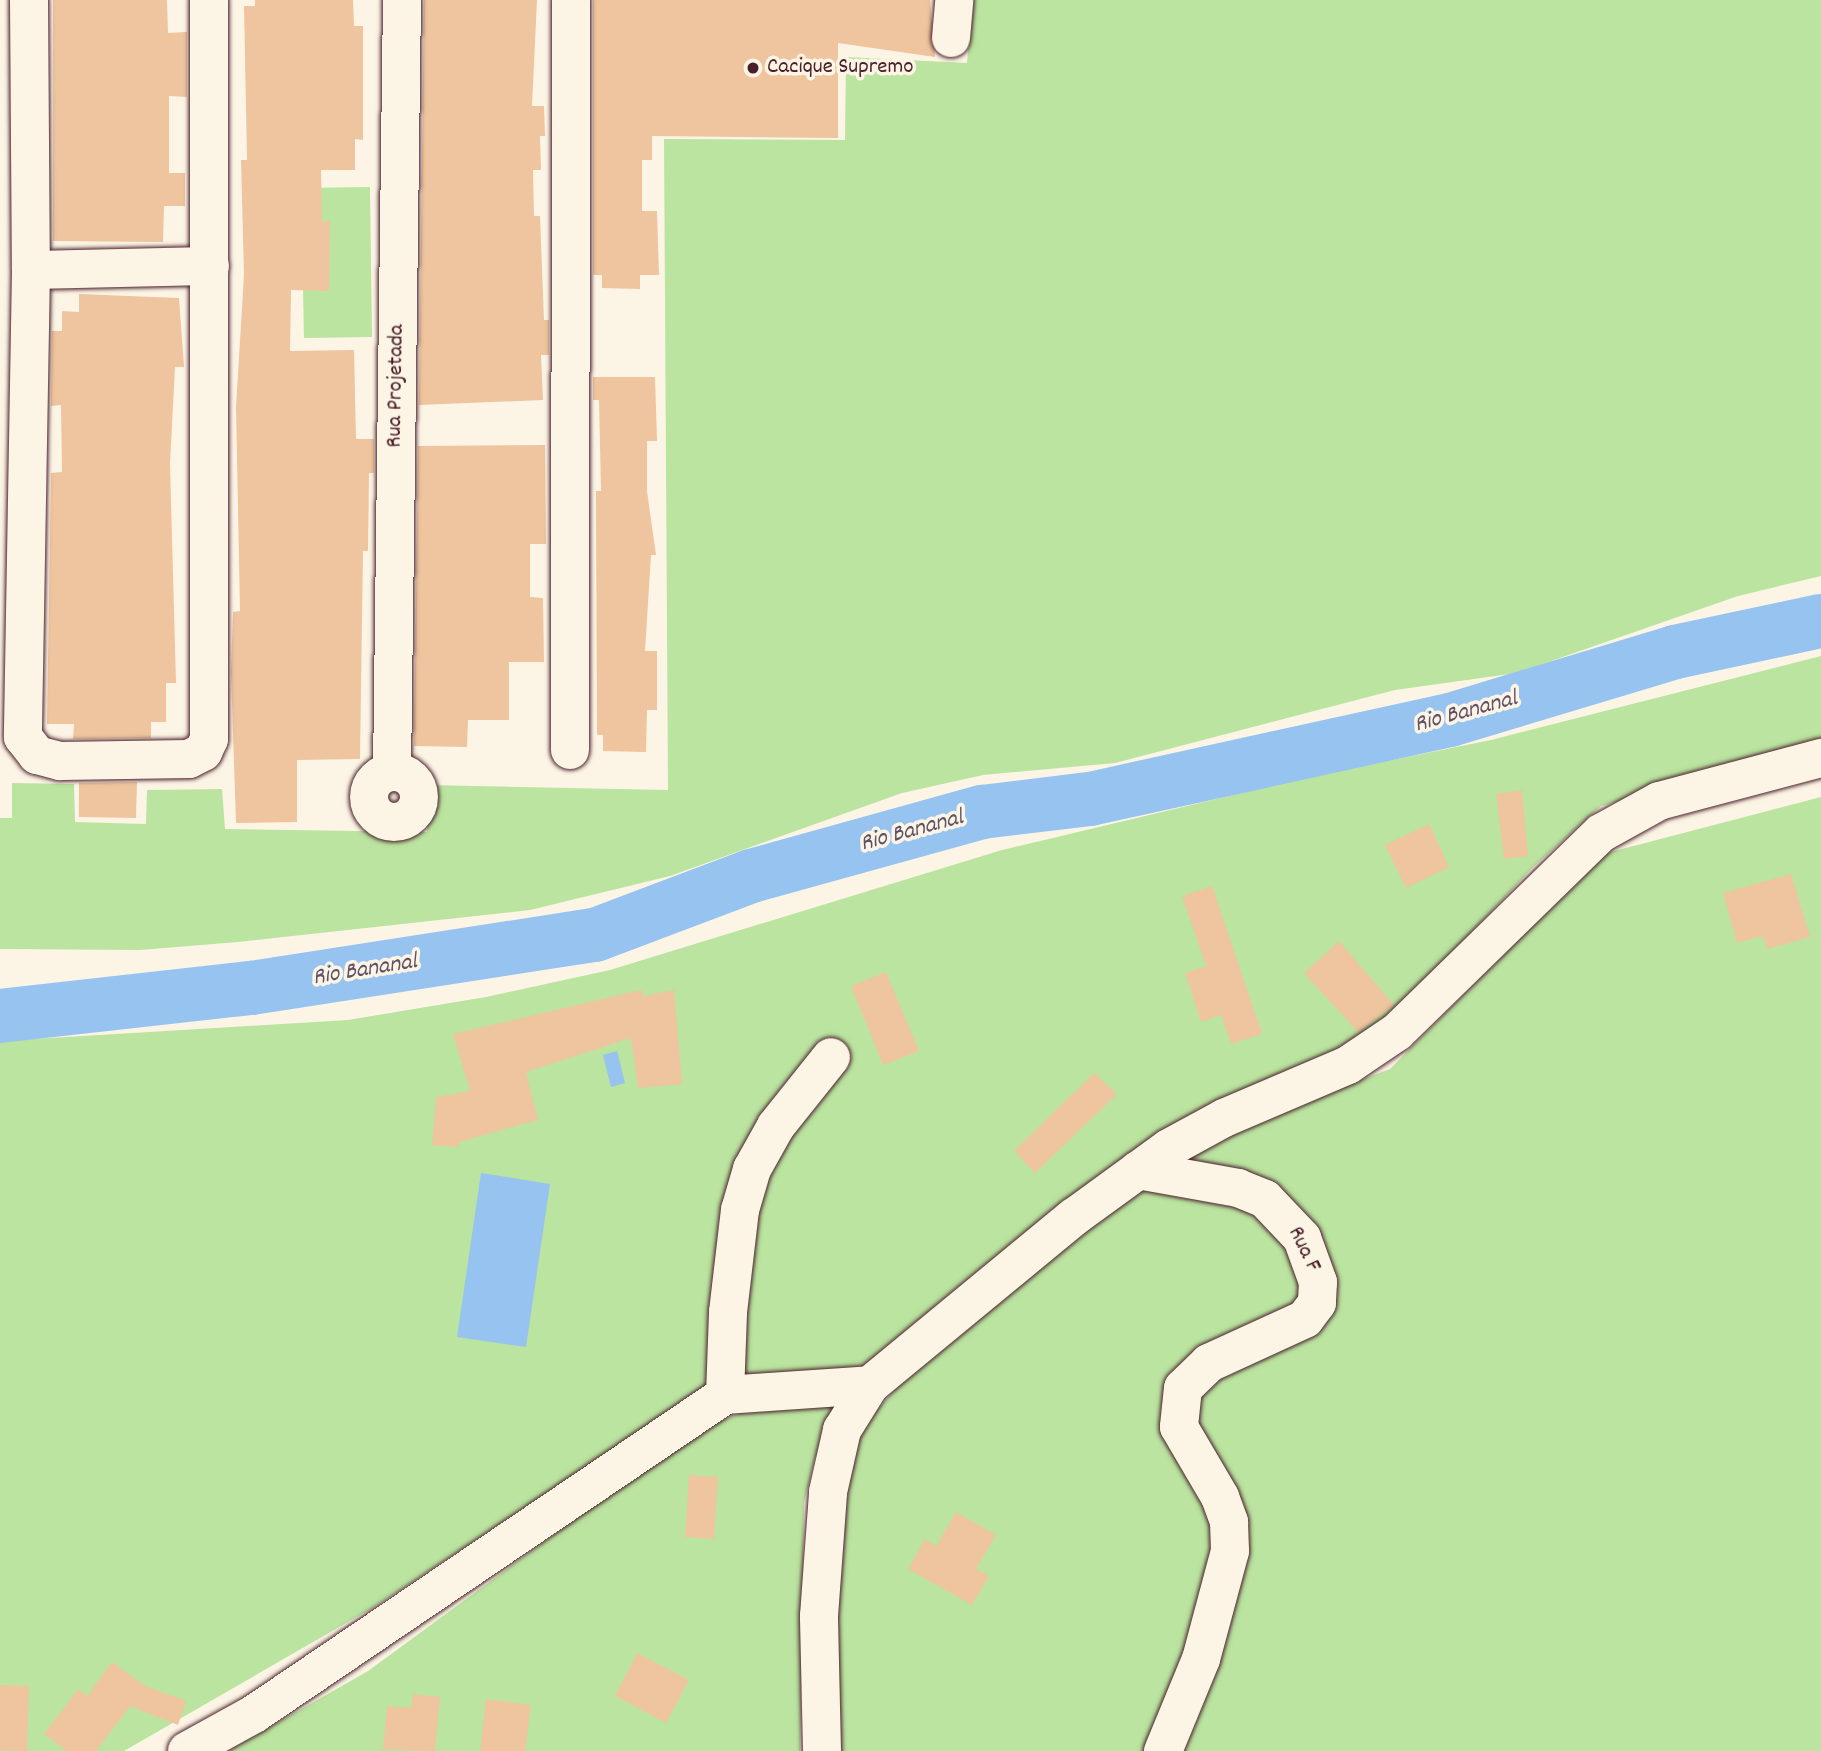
<!DOCTYPE html>
<html>
<head>
<meta charset="utf-8">
<style>
	body { margin:0 }
	#map { position:relative; width:1821px; height:1751px; overflow:hidden; background:#fcf5e5; font-family:Dekko,sans-serif }
	div>[style] { position:absolute }
	.green>* { inset:0; background:#bae4a0 }
	.water>* { inset:0; background:#96c3f0 }
	.river>* { height:54px; margin:-27px; padding:0 27px; transform-origin:27px; border-radius:27px; background:#96c3f0 }
	.building>* { inset:0; background:#eec59e }
	.roads { filter:drop-shadow(0 0 2px #4a1f2b) drop-shadow(0 0 2px #4a1f2b) }
	.minor>* { height:38px; margin:-19px; padding:0 19px; transform-origin:19px; border-radius:19px; background:#fcf5e5 }
	.minor>.ring { margin:-19px; padding:0; box-sizing:content-box; background:none; border:38px solid #fcf5e5; border-radius:50% }
	.dots>* { width:19px; height:19px; translate:-50% -50%; box-sizing:border-box; border:4px solid #fcf5e5; border-radius:50% }
	span { translate:-50% -50%; white-space:nowrap; text-align:center; line-height:1.15; -webkit-text-stroke:7px #fcf5e5; paint-order:stroke }
	.poi-label { font-size:23px; color:#4a1f2b }
	.left { translate:0 -50%; text-align:left }
	.street-label { font-size:23px; color:#4a1f2b }
	.water-label { font-size:24px; color:#615066; font-style:italic }
</style>
</head>
<body>
<div id="map">
	<div class="green">
		<div style="clip-path:polygon(972px 0,1821px 0,1821px 576px,1738px 596px,1517px 673px,1395px 690px,1115px 763px,983px 775px,902px 793px,670px 876px,530px 910px,238px 942px,140px 950px,0 949px,0 818px,12px 818px,12px 783px,74px 784px,75px 822px,146px 824px,147px 790px,222px 789px,225px 829px,427px 832px,429px 785px,668px 790px,664px 139px,845px 140px,846px 57px,967px 63px)"></div>
		<div style="clip-path:polygon(370px 187px,372px 337px,304px 338px,301px 188px)"></div>
		<div style="clip-path:polygon(1821px 656px,1821px 748px,1601px 806px,1532px 868px,1377px 1033px,870px 1365px,708px 1386px,374px 1607px,124px 1751px,0 1751px,0 1041px,348px 1020px,486px 997px,610px 970px,1002px 850px,1304px 778px,1491px 740px)"></div>
		<div style="clip-path:polygon(1821px 797px,1821px 1751px,837px 1751px,831px 1607px,849px 1459px,867px 1421px,899px 1385px,1114px 1206px,1242px 1125px,1390px 1069px,1603px 854px)"></div>
		<div style="clip-path:polygon(846px 1398px,815px 1457px,804px 1503px,800px 1751px,228px 1751px,368px 1671px,694px 1432px,758px 1406px)"></div>
	</div>
	<div class="water">
		<div style="clip-path:polygon(617px 1051px,625px 1083px,611px 1087px,603px 1055px)"></div>
		<div style="clip-path:polygon(481px 1173px,550px 1184px,526px 1347px,457px 1337px)"></div>
	</div>
	<div class="river">
		<div style="left:0;top:1016px;width:253px;rotate:-6.4deg"></div>
		<div style="left:251px;top:988px;width:348px;rotate:-8.8deg"></div>
		<div style="left:595px;top:935px;width:167px;rotate:-20.7deg"></div>
		<div style="left:751px;top:876px;width:240px;rotate:-15.5deg"></div>
		<div style="left:982px;top:812px;width:109px;rotate:-6.9deg"></div>
		<div style="left:1090px;top:799px;width:369px;rotate:-12.4deg"></div>
		<div style="left:1450px;top:720px;width:235px;rotate:-16.8deg"></div>
		<div style="left:1675px;top:652px;width:149px;rotate:-12deg"></div>
	</div>
	<div class="building">
		<div style="clip-path:polygon(53px 0,167px 0,168px 33px,187px 32px,187px 97px,169px 96px,169px 173px,185px 173px,185px 206px,164px 206px,163px 242px,53px 241px)"></div>
		<div style="clip-path:polygon(255px 0,353px 0,354px 26px,363px 26px,363px 140px,355px 139px,355px 170px,321px 170px,322px 221px,330px 221px,329px 291px,291px 290px,290px 351px,354px 350px,356px 439px,374px 439px,374px 473px,369px 473px,368px 551px,363px 551px,360px 759px,297px 760px,297px 822px,236px 823px,231px 672px,233px 612px,240px 611px,236px 407px,244px 274px,241px 160px,247px 160px,244px 6px,255px 6px)"></div>
		<div style="clip-path:polygon(424px 0,537px 0,532px 106px,544px 106px,545px 136px,540px 136px,541px 170px,533px 170px,534px 216px,540px 216px,544px 320px,549px 320px,549px 355px,541px 355px,543px 400px,419px 405px)"></div>
		<div style="clip-path:polygon(593px 0,930px 0,935px 57px,838px 43px,838px 138px,652px 136px,652px 160px,642px 160px,642px 211px,657px 211px,659px 275px,640px 275px,640px 289px,602px 288px,602px 275px,593px 275px)"></div>
		<div style="clip-path:polygon(79px 294px,179px 298px,184px 367px,175px 367px,170px 464px,176px 683px,166px 683px,166px 722px,151px 722px,151px 738px,73px 739px,74px 724px,47px 724px,51px 473px,62px 472px,61px 405px,51px 406px,52px 331px,62px 331px,62px 311px,79px 312px)"></div>
		<div style="clip-path:polygon(593px 377px,655px 377px,657px 441px,647px 441px,647px 491px,656px 555px,651px 555px,645px 651px,657px 651px,657px 710px,647px 710px,646px 752px,603px 751px,603px 735px,597px 735px,596px 491px,601px 491px,599px 400px,593px 400px)"></div>
		<div style="clip-path:polygon(545px 445px,546px 544px,530px 544px,530px 597px,543px 598px,544px 662px,509px 662px,509px 720px,468px 720px,467px 747px,414px 746px,418px 446px)"></div>
		<div style="clip-path:polygon(137px 782px,136px 818px,79px 817px,79px 783px)"></div>
		<div style="clip-path:polygon(1522px 790px,1528px 856px,1504px 859px,1496px 794px)"></div>
		<div style="clip-path:polygon(1429px 824px,1449px 867px,1406px 888px,1385px 845px)"></div>
		<div style="clip-path:polygon(1791px 874px,1810px 937px,1767px 949px,1763px 936px,1737px 943px,1723px 893px)"></div>
		<div style="clip-path:polygon(1212px 886px,1262px 1034px,1231px 1044px,1221px 1015px,1201px 1022px,1185px 973px,1206px 966px,1182px 896px)"></div>
		<div style="clip-path:polygon(1339px 941px,1394px 1005px,1358px 1032px,1304px 973px)"></div>
		<div style="clip-path:polygon(886px 972px,919px 1051px,883px 1065px,851px 986px)"></div>
		<div style="clip-path:polygon(641px 990px,644px 996px,674px 990px,682px 1084px,638px 1088px,631px 1038px,526px 1072px,538px 1120px,459px 1142px,458px 1147px,432px 1145px,436px 1097px,470px 1091px,453px 1034px)"></div>
		<div style="clip-path:polygon(1094px 1073px,1117px 1094px,1035px 1173px,1014px 1151px)"></div>
		<div style="clip-path:polygon(689px 1475px,718px 1477px,714px 1539px,685px 1537px)"></div>
		<div style="clip-path:polygon(956px 1512px,996px 1535px,976px 1569px,989px 1576px,972px 1605px,908px 1569px,925px 1539px,936px 1546px)"></div>
		<div style="clip-path:polygon(637px 1653px,689px 1680px,666px 1723px,615px 1696px)"></div>
		<div style="clip-path:polygon(112px 1662px,145px 1686px,186px 1701px,178px 1725px,130px 1706px,96px 1751px,67px 1751px,44px 1734px,78px 1689px,87px 1696px)"></div>
		<div style="clip-path:polygon(0 1685px,29px 1686px,27px 1751px,0 1750px)"></div>
		<div style="clip-path:polygon(413px 1694px,440px 1697px,435px 1751px,383px 1749px,387px 1706px,411px 1708px)"></div>
		<div style="clip-path:polygon(486px 1699px,531px 1705px,525px 1751px,480px 1751px)"></div>
	</div>
	<div class="roads">
		<div class="minor">
			<div style="left:29px;top:0;width:270px;rotate:89.6deg"></div>
			<div style="left:31px;top:270px;width:467px;rotate:91deg"></div>
			<div style="left:23px;top:737px;width:23px;rotate:52deg"></div>
			<div style="left:37px;top:755px;width:24px;rotate:15deg"></div>
			<div style="left:60px;top:761px;width:129px;rotate:-0.9deg"></div>
			<div style="left:189px;top:759px;width:16px;rotate:-27deg"></div>
			<div style="left:203px;top:752px;width:14px;rotate:-65deg"></div>
			<div style="left:209px;top:739px;width:739px;rotate:-90deg"></div>
			<div style="left:951px;top:38px;width:38px;rotate:-85deg"></div>
			<div style="left:31px;top:270px;width:179px;rotate:-1.3deg"></div>
			<div style="left:570px;top:750px;width:750px;rotate:-89.92deg"></div>
			<div class="ring" style="left:369px;top:772px;width:12px;height:12px"></div>
			<div style="left:392px;top:772px;width:772px;rotate:-89.26deg"></div>
			<div style="left:1138px;top:1170px;width:102px;rotate:10.2deg"></div>
			<div style="left:1238px;top:1188px;width:29px;rotate:22deg"></div>
			<div style="left:1265px;top:1199px;width:54px;rotate:46.5deg"></div>
			<div style="left:1302px;top:1238px;width:47px;rotate:70deg"></div>
			<div style="left:1318px;top:1282px;width:21px;rotate:93deg"></div>
			<div style="left:1317px;top:1303px;width:20px;rotate:127deg"></div>
			<div style="left:1305px;top:1319px;width:106px;rotate:155.4deg"></div>
			<div style="left:1209px;top:1363px;width:36px;rotate:136deg"></div>
			<div style="left:1183px;top:1388px;width:39px;rotate:96deg"></div>
			<div style="left:1179px;top:1427px;width:81px;rotate:59.6deg"></div>
			<div style="left:1220px;top:1497px;width:27px;rotate:70deg"></div>
			<div style="left:1229px;top:1522px;width:29px;rotate:88deg"></div>
			<div style="left:1230px;top:1551px;width:112px;rotate:105deg"></div>
			<div style="left:1201px;top:1659px;width:100px;rotate:112.4deg"></div>
			<div style="left:725px;top:1395px;width:83px;rotate:-87.9deg"></div>
			<div style="left:728px;top:1312px;width:103px;rotate:-83.3deg"></div>
			<div style="left:740px;top:1210px;width:43px;rotate:-73.7deg"></div>
			<div style="left:752px;top:1169px;width:49px;rotate:-60.8deg"></div>
			<div style="left:776px;top:1126px;width:88px;rotate:-51.4deg"></div>
			<div style="left:187px;top:1751px;width:77px;rotate:-28.9deg"></div>
			<div style="left:254px;top:1714px;width:569px;rotate:-34.11deg"></div>
			<div style="left:725px;top:1395px;width:145px;rotate:-3.9deg"></div>
			<div style="left:822px;top:1751px;width:135px;rotate:-91.3deg"></div>
			<div style="left:819px;top:1616px;width:124px;rotate:-85.8deg"></div>
			<div style="left:828px;top:1492px;width:64px;rotate:-77.3deg"></div>
			<div style="left:842px;top:1430px;width:53px;rotate:-58.1deg"></div>
			<div style="left:870px;top:1385px;width:264px;rotate:-39.5deg"></div>
			<div style="left:1074px;top:1217px;width:117px;rotate:-36deg"></div>
			<div style="left:1169px;top:1148px;width:63px;rotate:-28.6deg"></div>
			<div style="left:1224px;top:1118px;width:135px;rotate:-23.1deg"></div>
			<div style="left:1348px;top:1065px;width:59px;rotate:-34deg"></div>
			<div style="left:1397px;top:1032px;width:285px;rotate:-44.3deg"></div>
			<div style="left:1601px;top:833px;width:66px;rotate:-28.9deg"></div>
			<div style="left:1659px;top:801px;width:168px;rotate:-14.9deg"></div>
		</div>
	</div>
	<div class="dots">
		<div style="left:753px;top:68px;background:#4a1f2b"></div>
	</div>
	<div class="poi-label">
		<span class="left" style="left:767px;top:68px">Cacique Supremo</span>
	</div>
	<div class="street-label">
		<span style="left:397px;top:386px;rotate:-89deg">Rua Projetada</span>
		<span style="left:1303px;top:1250px;rotate:64deg">Rua F</span>
	</div>
	<div class="water-label">
		<span style="left:1466px;top:713px;rotate:-15deg">Rio Bananal</span>
		<span style="left:912px;top:832px;rotate:-15deg">Rio Bananal</span>
		<span style="left:365px;top:971px;rotate:-9deg">Rio Bananal</span>
	</div>
</div>
</body>
</html>
